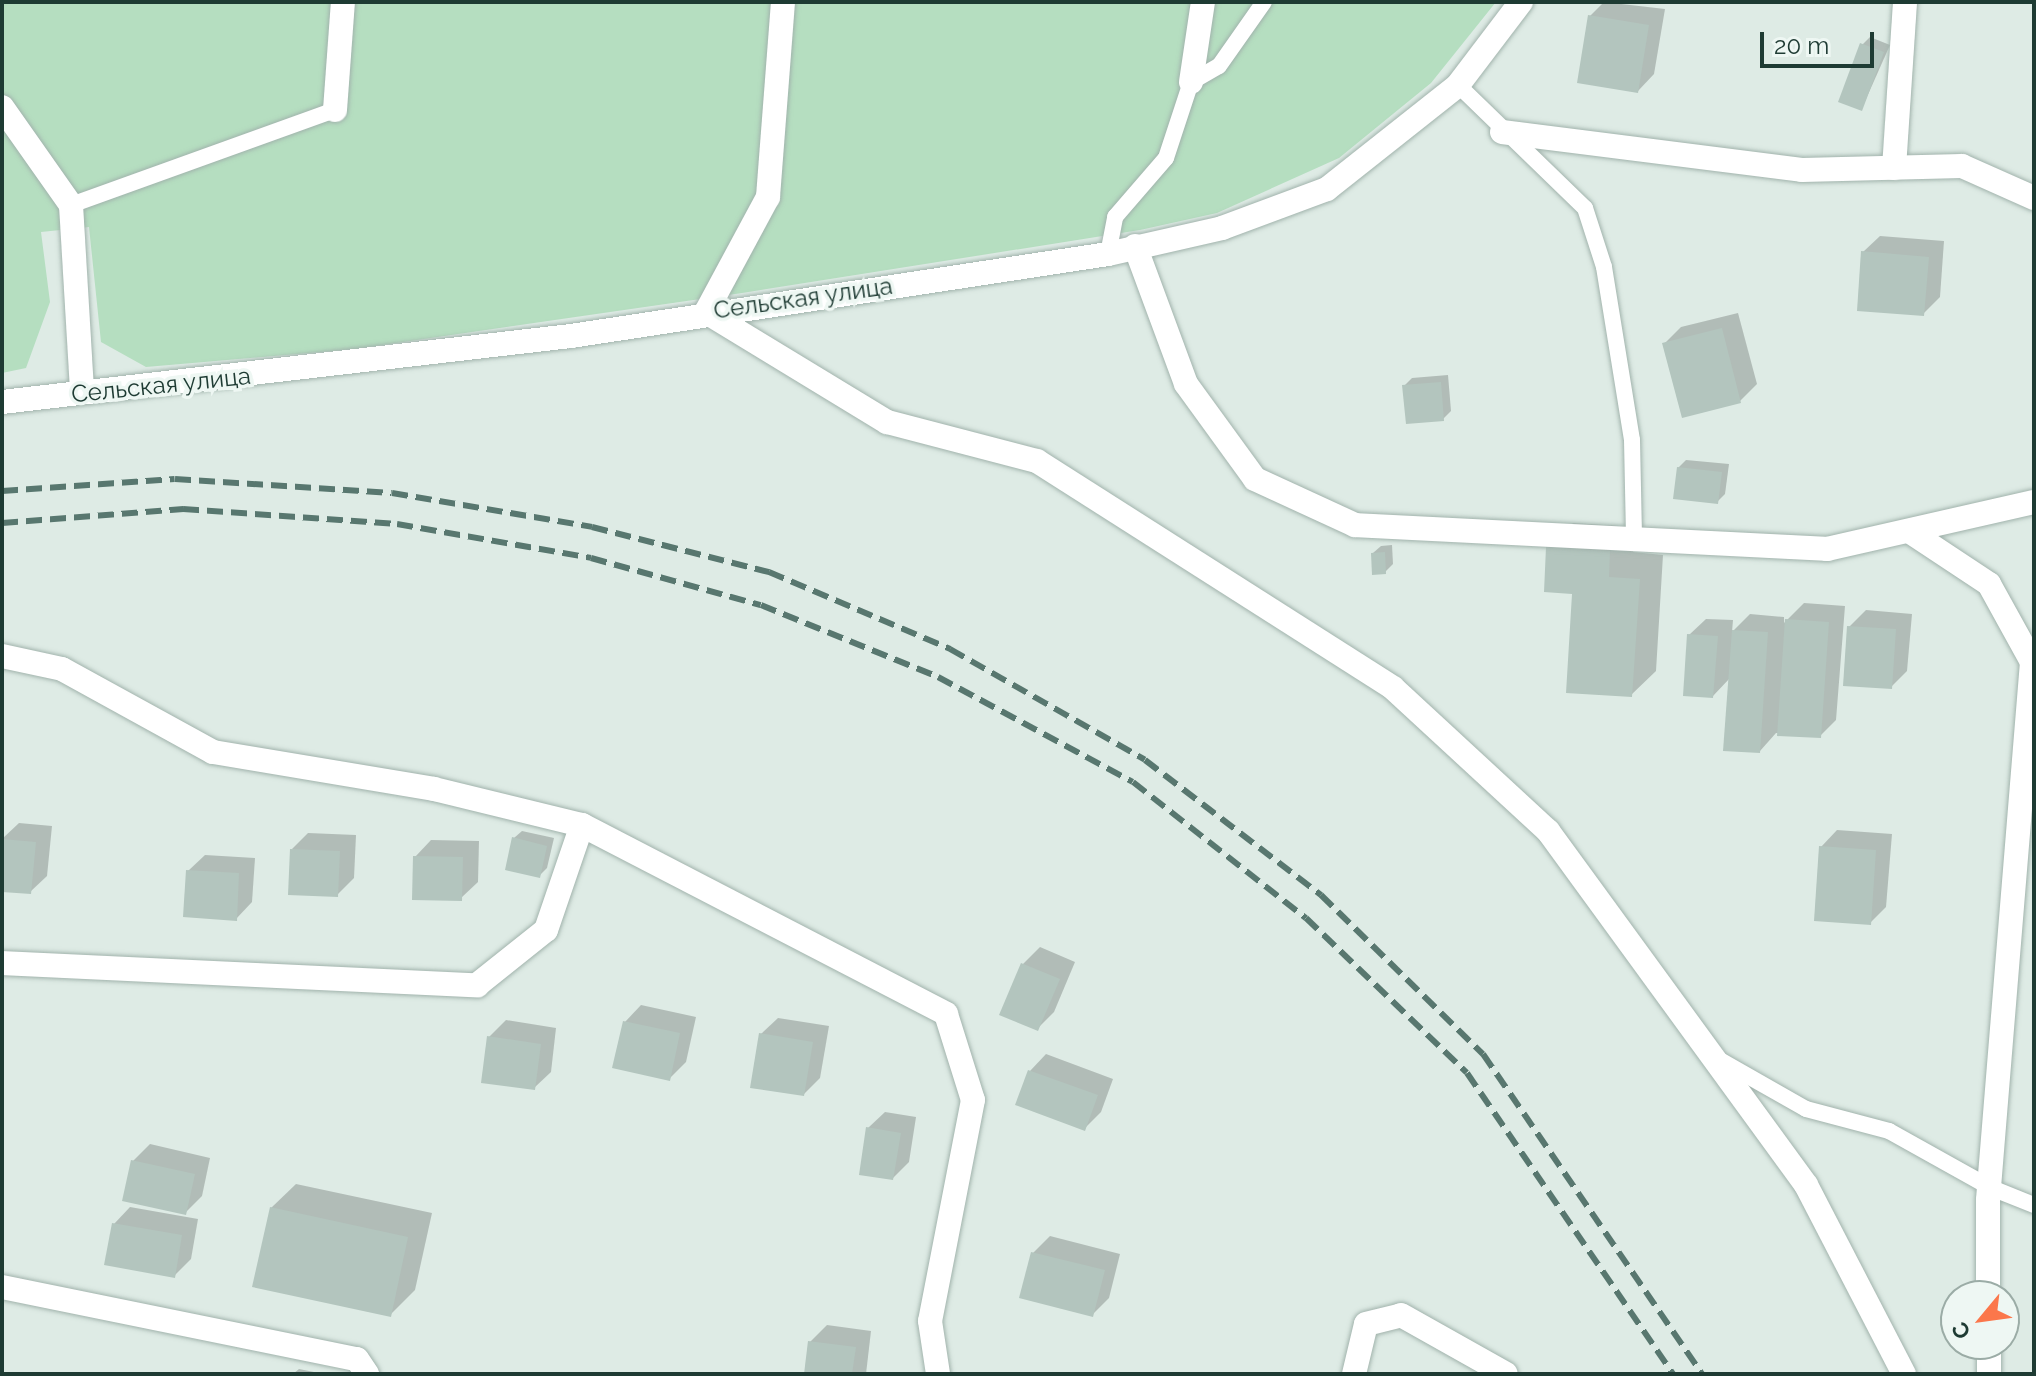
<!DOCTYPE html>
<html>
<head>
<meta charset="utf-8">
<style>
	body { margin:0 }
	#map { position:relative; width:2036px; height:1376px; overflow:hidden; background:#deebe5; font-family:Raleway,sans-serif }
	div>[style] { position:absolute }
	.green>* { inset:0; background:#b5dec0 }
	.shadow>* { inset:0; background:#0003 }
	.building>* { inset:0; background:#b3c5be }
	.roads { filter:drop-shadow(0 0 2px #a1b3ac) drop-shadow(0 0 2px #a1b3ac) }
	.service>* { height:16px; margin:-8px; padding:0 8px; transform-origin:8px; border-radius:8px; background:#fff }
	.minor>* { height:24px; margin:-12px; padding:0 12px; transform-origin:12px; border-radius:12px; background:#fff }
	.tertiary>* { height:24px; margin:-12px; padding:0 12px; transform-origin:12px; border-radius:12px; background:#fff }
	.rail>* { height:6px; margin-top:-3px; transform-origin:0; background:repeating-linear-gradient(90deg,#58776f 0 16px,transparent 0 24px) }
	span { translate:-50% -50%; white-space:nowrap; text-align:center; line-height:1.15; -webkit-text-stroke:7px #eef7f3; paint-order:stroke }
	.street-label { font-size:24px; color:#1e3b33 }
	.frame { position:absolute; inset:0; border:4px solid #1e3b33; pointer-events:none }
	.north { position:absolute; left:1940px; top:1280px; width:80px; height:80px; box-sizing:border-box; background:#eef7f3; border:2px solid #9baca6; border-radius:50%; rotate:241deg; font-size:22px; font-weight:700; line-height:32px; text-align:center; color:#1e3b33 }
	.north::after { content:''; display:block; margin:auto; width:28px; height:36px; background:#fb774b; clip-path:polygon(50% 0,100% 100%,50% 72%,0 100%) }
	.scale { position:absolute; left:1760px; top:32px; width:114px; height:36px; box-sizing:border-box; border:4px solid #1e3b33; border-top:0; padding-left:10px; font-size:24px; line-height:28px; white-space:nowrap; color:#1e3b33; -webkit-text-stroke:6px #eef7f3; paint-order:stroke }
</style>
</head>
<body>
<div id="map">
	<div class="green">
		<div style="clip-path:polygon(2px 2px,1496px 2px,1431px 83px,1339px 158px,1217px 213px,1140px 230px,742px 293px,355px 349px,146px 367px,101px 342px,89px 227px,41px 232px,50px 302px,26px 368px,2px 373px)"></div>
	</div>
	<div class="shadow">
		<div style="clip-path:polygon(1604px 2px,1665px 9px,1654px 74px,1638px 91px,1590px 16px)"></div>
		<div style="clip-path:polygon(1870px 37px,1890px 45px,1862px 108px,1862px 45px)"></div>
		<div style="clip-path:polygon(1880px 236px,1944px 241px,1940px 297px,1923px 314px,1863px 252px)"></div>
		<div style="clip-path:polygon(1738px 313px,1757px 384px,1740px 401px,1664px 344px,1681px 327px)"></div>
		<div style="clip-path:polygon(1448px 375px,1451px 411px,1443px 419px,1404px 386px,1412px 378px)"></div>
		<div style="clip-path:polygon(1686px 460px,1729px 464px,1725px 494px,1717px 502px,1678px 468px)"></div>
		<div style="clip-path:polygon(1573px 523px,1634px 527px,1633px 552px,1663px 555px,1656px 671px,1631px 695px,1548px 548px)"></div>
		<div style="clip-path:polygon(1392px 545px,1393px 564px,1385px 572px,1373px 553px,1381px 546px)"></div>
		<div style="clip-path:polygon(1804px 603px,1845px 606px,1836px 720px,1820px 736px,1776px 733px,1760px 751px,1730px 678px,1713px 696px,1689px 635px,1706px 619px,1733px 620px,1732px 632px,1750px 614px,1784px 617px,1784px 623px)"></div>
		<div style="clip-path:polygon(1866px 610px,1912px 614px,1907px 671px,1891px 687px,1849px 627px)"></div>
		<div style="clip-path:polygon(19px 823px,52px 826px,47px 876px,30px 892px,2px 890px,2px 839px)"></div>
		<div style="clip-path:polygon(1837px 830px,1892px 834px,1886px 907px,1870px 923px,1821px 847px)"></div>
		<div style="clip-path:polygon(522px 831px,554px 838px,547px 868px,539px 876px,514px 838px)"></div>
		<div style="clip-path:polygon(308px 833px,356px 835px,354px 878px,337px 895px,292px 849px)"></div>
		<div style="clip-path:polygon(431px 840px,479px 841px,478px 882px,461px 898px,415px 857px)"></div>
		<div style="clip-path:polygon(205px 855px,255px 858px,252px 902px,236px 919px,188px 871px)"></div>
		<div style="clip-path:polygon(1040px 947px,1075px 962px,1054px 1012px,1037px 1029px,1002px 1014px,1023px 964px)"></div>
		<div style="clip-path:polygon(641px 1005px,696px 1017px,686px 1062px,669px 1079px,625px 1022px)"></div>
		<div style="clip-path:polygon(778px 1018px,829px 1026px,820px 1078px,804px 1094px,761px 1034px)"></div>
		<div style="clip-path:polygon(506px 1020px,556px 1028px,551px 1072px,534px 1088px,489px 1037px)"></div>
		<div style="clip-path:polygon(1046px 1054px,1113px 1079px,1101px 1112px,1084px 1129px,1030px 1071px)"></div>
		<div style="clip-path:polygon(885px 1112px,916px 1117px,909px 1162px,893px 1178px,868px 1128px)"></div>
		<div style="clip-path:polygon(150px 1144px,210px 1158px,202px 1196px,185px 1213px,133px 1161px)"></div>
		<div style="clip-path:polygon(296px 1184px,432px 1213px,415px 1290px,390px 1315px,271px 1208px)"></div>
		<div style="clip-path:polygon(130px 1207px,198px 1219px,191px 1259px,174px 1276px,114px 1224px)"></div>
		<div style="clip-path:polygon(1050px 1236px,1120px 1254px,1109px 1298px,1092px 1315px,1033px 1253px)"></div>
		<div style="clip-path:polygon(827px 1325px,871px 1331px,866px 1374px,806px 1374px,810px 1342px)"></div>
		<div style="clip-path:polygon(299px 1369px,324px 1374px,293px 1374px)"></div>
	</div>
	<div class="building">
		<div style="clip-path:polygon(1588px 15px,1649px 25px,1638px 93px,1577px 83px)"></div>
		<div style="clip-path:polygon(1860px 43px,1884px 52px,1862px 111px,1838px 102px)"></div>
		<div style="clip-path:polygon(1861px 251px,1929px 257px,1924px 316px,1857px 311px)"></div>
		<div style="clip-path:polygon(1722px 328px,1741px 403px,1682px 418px,1662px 343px)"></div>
		<div style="clip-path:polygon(1441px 382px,1444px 421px,1406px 424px,1402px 385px)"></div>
		<div style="clip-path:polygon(1677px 467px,1722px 472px,1718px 504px,1673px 499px)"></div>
		<div style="clip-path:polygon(1546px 547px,1610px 551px,1609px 577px,1640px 579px,1632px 697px,1566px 693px,1572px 594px,1544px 592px)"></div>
		<div style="clip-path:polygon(1385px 552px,1386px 574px,1372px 575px,1371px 553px)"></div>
		<div style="clip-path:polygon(1785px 619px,1829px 622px,1821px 738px,1777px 736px)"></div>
		<div style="clip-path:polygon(1847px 626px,1896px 629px,1892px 689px,1843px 686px)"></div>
		<div style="clip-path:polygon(1732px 630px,1768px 632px,1760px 753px,1723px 751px)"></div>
		<div style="clip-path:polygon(1687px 634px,1718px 636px,1713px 698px,1683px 696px)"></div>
		<div style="clip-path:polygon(512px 837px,547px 846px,540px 878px,505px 870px)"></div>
		<div style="clip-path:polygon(2px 839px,36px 842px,31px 894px,2px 892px)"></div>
		<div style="clip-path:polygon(1819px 846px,1876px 850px,1871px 925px,1814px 921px)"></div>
		<div style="clip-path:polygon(290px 849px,340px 851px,338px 897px,288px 895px)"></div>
		<div style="clip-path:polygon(413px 856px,463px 857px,462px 901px,412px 900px)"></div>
		<div style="clip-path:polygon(186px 870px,239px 873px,237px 921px,183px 917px)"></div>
		<div style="clip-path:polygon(1021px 963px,1060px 979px,1038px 1031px,999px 1015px)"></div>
		<div style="clip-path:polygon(623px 1021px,680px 1033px,670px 1081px,612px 1068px)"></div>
		<div style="clip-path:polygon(759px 1033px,813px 1042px,804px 1096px,750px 1088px)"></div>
		<div style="clip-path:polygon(487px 1036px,541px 1044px,535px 1090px,481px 1083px)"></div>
		<div style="clip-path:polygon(1028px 1070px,1098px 1095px,1085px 1131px,1015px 1105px)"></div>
		<div style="clip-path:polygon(866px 1127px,901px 1133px,893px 1180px,859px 1175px)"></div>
		<div style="clip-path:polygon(131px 1160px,195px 1174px,186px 1215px,122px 1201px)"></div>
		<div style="clip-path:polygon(270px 1207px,408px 1237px,391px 1317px,252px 1287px)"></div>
		<div style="clip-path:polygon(112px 1223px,182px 1235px,175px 1278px,104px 1265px)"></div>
		<div style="clip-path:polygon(1031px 1252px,1105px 1270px,1093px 1317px,1019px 1298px)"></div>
		<div style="clip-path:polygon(808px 1341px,856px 1347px,852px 1374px,804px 1374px)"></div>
	</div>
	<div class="roads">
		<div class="service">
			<div style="left:1458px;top:85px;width:177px;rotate:44.1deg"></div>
			<div style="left:1585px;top:208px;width:62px;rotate:72.1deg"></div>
			<div style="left:1604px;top:267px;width:175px;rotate:80.8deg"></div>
			<div style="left:1632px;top:440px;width:99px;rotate:88.8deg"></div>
			<div style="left:71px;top:205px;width:281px;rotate:-19.8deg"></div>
			<div style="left:1108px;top:254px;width:38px;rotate:-79deg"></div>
			<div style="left:1115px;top:217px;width:78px;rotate:-49.2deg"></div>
			<div style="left:1166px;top:158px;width:80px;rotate:-71.8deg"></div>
			<div style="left:1191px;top:82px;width:32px;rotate:-30deg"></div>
			<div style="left:1219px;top:66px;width:78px;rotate:-54.9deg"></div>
			<div style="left:1718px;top:1059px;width:101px;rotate:29.6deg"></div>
			<div style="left:1806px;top:1109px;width:86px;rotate:14.8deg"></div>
			<div style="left:1889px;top:1131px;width:115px;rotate:29.2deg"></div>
			<div style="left:1989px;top:1187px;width:48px;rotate:21.8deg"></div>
		</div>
		<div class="minor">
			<div style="left:783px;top:2px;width:196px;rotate:94.4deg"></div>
			<div style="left:768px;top:197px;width:131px;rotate:118.3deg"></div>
			<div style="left:706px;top:312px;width:212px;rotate:31.3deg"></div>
			<div style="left:887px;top:422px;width:155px;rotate:14.6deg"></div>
			<div style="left:1037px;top:461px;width:422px;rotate:32.5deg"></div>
			<div style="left:1393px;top:688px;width:211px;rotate:42.7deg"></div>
			<div style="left:1548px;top:831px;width:438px;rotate:53.9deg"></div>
			<div style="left:1806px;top:1185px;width:213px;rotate:62.6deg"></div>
			<div style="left:1191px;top:82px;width:81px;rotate:-81.5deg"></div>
			<div style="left:2px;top:107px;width:120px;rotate:54.9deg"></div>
			<div style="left:71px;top:205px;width:187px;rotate:86.6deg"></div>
			<div style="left:335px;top:110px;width:108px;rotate:-85.8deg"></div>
			<div style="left:1502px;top:132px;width:302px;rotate:7.2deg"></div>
			<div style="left:1802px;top:170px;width:160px;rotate:-1.4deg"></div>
			<div style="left:1962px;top:166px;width:79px;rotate:24deg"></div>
			<div style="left:1894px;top:168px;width:166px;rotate:-86.2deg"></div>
			<div style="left:1135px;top:246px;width:147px;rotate:69.7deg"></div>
			<div style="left:1186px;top:384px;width:117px;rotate:54deg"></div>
			<div style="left:1255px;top:479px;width:110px;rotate:24.7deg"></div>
			<div style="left:1355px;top:525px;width:473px;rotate:2.9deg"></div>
			<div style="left:1827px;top:549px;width:212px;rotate:-12.8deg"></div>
			<div style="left:1909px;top:531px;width:96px;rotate:33.5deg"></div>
			<div style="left:1989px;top:584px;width:89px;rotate:61.1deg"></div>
			<div style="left:2032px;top:662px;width:540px;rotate:94.68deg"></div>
			<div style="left:1988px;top:1200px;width:96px;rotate:90deg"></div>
			<div style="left:2px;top:656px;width:61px;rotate:12.2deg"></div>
			<div style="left:62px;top:669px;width:172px;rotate:28.8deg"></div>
			<div style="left:213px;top:752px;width:224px;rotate:9.5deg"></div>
			<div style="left:434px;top:789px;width:152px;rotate:13.7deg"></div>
			<div style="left:582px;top:825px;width:410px;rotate:27.4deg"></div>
			<div style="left:946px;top:1014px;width:90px;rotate:72.6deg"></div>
			<div style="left:973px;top:1100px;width:225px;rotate:101deg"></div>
			<div style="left:930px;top:1321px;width:54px;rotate:81.4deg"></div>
			<div style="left:2px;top:963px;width:476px;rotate:2.7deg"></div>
			<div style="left:477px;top:985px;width:88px;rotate:-38.6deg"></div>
			<div style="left:546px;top:930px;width:111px;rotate:-71.1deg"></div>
			<div style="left:2px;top:1287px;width:362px;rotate:11.5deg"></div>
			<div style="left:357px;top:1359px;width:18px;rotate:56deg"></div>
			<div style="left:1989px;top:1344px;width:30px;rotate:90deg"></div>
			<div style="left:1354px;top:1374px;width:51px;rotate:-76.5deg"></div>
			<div style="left:1366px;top:1324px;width:36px;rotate:-14deg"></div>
			<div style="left:1401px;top:1315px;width:120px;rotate:29.3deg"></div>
		</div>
		<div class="tertiary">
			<div style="left:2px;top:402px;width:573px;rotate:-6.62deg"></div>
			<div style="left:571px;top:336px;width:543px;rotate:-8.68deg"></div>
			<div style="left:1108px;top:254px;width:117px;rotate:-12.8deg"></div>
			<div style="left:1222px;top:228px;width:112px;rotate:-20.4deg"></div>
			<div style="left:1327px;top:189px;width:167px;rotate:-38.4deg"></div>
			<div style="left:1458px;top:85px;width:104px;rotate:-52.8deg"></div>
		</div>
	</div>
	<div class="rail">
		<div style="left:2px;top:491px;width:173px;rotate:-4deg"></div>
		<div style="left:175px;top:479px;width:217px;rotate:3.7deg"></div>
		<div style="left:392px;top:493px;width:203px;rotate:9.6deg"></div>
		<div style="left:592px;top:527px;width:183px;rotate:14.3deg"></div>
		<div style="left:769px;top:572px;width:197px;rotate:23deg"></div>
		<div style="left:950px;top:649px;width:224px;rotate:29.6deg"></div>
		<div style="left:1145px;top:760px;width:222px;rotate:37.5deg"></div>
		<div style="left:1321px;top:895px;width:227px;rotate:44.5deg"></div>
		<div style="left:1483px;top:1054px;width:388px;rotate:55.6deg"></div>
		<div style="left:2px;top:523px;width:182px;rotate:-4.4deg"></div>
		<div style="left:183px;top:509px;width:215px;rotate:4deg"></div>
		<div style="left:397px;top:524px;width:197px;rotate:9.9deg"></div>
		<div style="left:591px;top:558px;width:176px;rotate:15.5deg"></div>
		<div style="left:761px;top:605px;width:191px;rotate:22.1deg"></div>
		<div style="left:938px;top:677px;width:221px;rotate:28.3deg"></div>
		<div style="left:1133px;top:782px;width:220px;rotate:38.2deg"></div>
		<div style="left:1306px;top:918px;width:223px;rotate:43.9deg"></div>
		<div style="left:1467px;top:1073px;width:365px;rotate:55.6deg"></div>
	</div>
	<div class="street-label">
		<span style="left:803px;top:298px;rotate:-8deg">Сельская улица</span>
		<span style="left:161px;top:385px;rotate:-6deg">Сельская улица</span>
	</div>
	<div class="frame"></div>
	<div class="north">С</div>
	<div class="scale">20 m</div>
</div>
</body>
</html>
